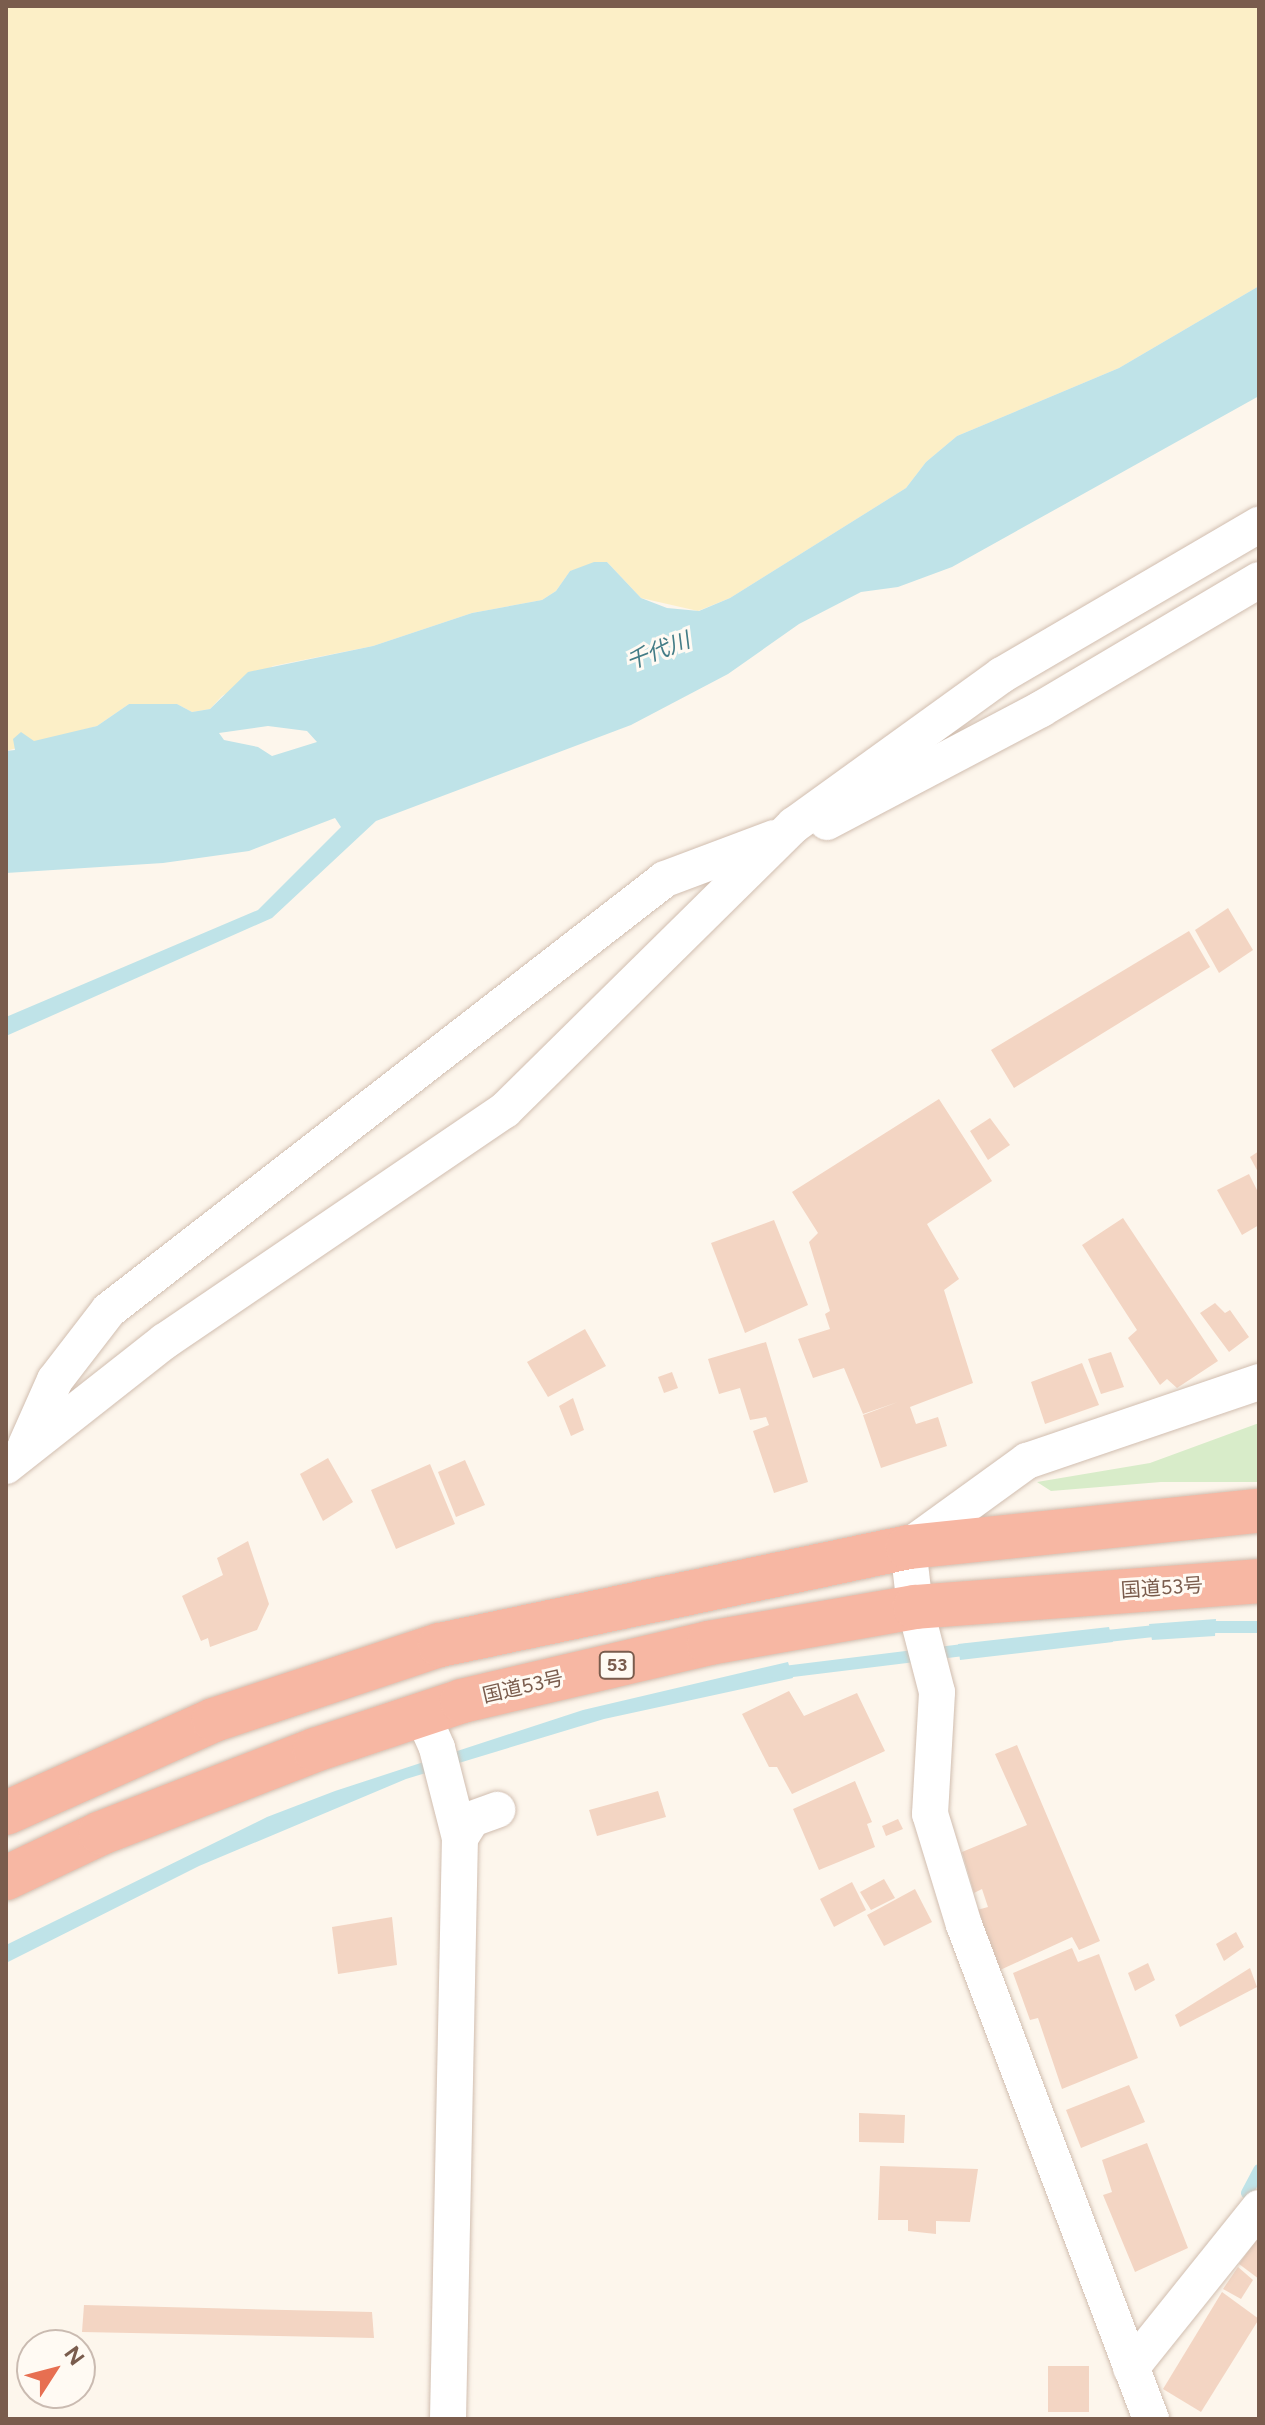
<!DOCTYPE html>
<html>
<head>
<meta charset="utf-8">
<style>
	body { margin:0 }
	#map { position:relative; width:1265px; height:2425px; overflow:hidden; background:#fdf6ec; font-family:Figtree,"Noto Sans JP",sans-serif }
	div>[style] { position:absolute }
	.green>* { inset:0; background:#d8ecc9 }
	.sand>* { inset:0; background:#fcefc7 }
	.water>* { inset:0; background:#bfe3e8 }
	.stream>* { height:12px; margin:-6px; padding:0 6px; transform-origin:6px; border-radius:6px; background:#bfe3e8 }
	.building>* { inset:0; background:#f3d5c3 }
	.roads { filter:drop-shadow(0 0 2px #d1beb0) drop-shadow(0 0 2px #d1beb0) }
	.street>* { height:36px; margin:-18px; padding:0 18px; transform-origin:18px; border-radius:18px; background:#fff }
	.highway>* { height:44px; margin:-22px; padding:0 22px; transform-origin:22px; border-radius:22px; background:#f7b7a3 }
	span { translate:-50% -50%; white-space:nowrap; text-align:center; line-height:1.15; -webkit-text-stroke:6px #fffaf3; paint-order:stroke }
	.shield-label span { padding:2px 6px; background:#fffaf3; border:2px solid; border-radius:6px; -webkit-text-stroke-width:0 }
	.shield-label { font-size:18px; color:#7a5c4d; font-weight:700 }
	.street-label { font-size:20px; color:#7a5c4d }
	.water-label { font-size:22px; color:#437c86; font-style:italic }
	.frame { position:absolute; inset:0; border:8px solid #7a5c4d; pointer-events:none }
	.north { position:absolute; left:16px; top:2329px; width:80px; height:80px; box-sizing:border-box; background:#fffaf3; border:2px solid #cabbb1; border-radius:50%; rotate:54deg; font-size:22px; font-weight:700; line-height:32px; text-align:center; color:#7a5c4d }
	.north::after { content:''; display:block; margin:auto; width:28px; height:36px; background:#e76f51; clip-path:polygon(50% 0,100% 100%,50% 72%,0 100%) }
</style>
</head>
<body>
<div id="map">
	<div class="green">
		<div style="clip-path:polygon(1259px 1423px,1259px 1482px,1161px 1482px,1051px 1491px,1037px 1482px,1150px 1463px)"></div>
	</div>
	<div class="sand">
		<div style="clip-path:polygon(6px 6px,1259px 6px,1259px 286px,1119px 368px,957px 436px,926px 462px,906px 488px,730px 598px,698px 611px,641px 598px,607px 562px,570px 571px,556px 591px,542px 600px,472px 613px,373px 646px,273px 666px,222px 696px,210px 709px,192px 712px,177px 704px,129px 704px,97px 726px,6px 751px)"></div>
	</div>
	<div class="water">
		<div style="clip-path:polygon(evenodd,1259px 286px,1259px 396px,952px 567px,898px 587px,861px 592px,799px 624px,728px 674px,631px 725px,376px 821px,272px 918px,6px 1036px,6px 1017px,258px 910px,341px 827px,335px 818px,249px 851px,163px 863px,6px 873px,6px 751px,15px 750px,13px 739px,21px 732px,34px 741px,97px 726px,129px 704px,177px 704px,192px 712px,210px 709px,248px 672px,373px 646px,472px 613px,542px 600px,556px 591px,570px 571px,594px 562px,607px 562px,641px 598px,667px 608px,699px 611px,730px 598px,906px 488px,926px 462px,957px 436px,1119px 368px,1259px 286px,268px 726px,307px 731px,317px 742px,272px 756px,258px 747px,224px 740px,219px 733px,268px 726px)"></div>
		<div style="clip-path:polygon(1216px 1619px,1215px 1636px,1152px 1640px,1149px 1624px)"></div>
		<div style="clip-path:polygon(1109px 1627px,1113px 1642px,960px 1660px,958px 1644px)"></div>
		<div style="clip-path:polygon(788px 1662px,793px 1678px,604px 1719px,406px 1779px,199px 1866px,6px 1963px,6px 1945px,267px 1817px,335px 1791px,583px 1710px)"></div>
	</div>
	<div class="stream">
		<div style="left:1201px;top:1627px;width:58px"></div>
		<div style="left:1098px;top:1637px;width:65px;rotate:-6.1deg"></div>
		<div style="left:776px;top:1673px;width:197px;rotate:-7deg"></div>
		<div style="left:1247px;top:2193px;width:26px;rotate:-62deg"></div>
	</div>
	<div class="building">
		<div style="clip-path:polygon(1228px 908px,1253px 950px,1219px 973px,1195px 930px)"></div>
		<div style="clip-path:polygon(1189px 931px,1210px 967px,1014px 1088px,991px 1050px)"></div>
		<div style="clip-path:polygon(939px 1099px,992px 1181px,927px 1224px,959px 1279px,944px 1290px,973px 1383px,910px 1407px,916px 1424px,938px 1417px,947px 1446px,881px 1468px,863px 1415px,898px 1402px,863px 1414px,844px 1368px,813px 1378px,798px 1339px,830px 1329px,825px 1314px,830px 1311px,809px 1242px,818px 1233px,792px 1192px)"></div>
		<div style="clip-path:polygon(990px 1118px,1010px 1145px,988px 1160px,970px 1131px)"></div>
		<div style="clip-path:polygon(1259px 1151px,1259px 1174px,1250px 1157px)"></div>
		<div style="clip-path:polygon(1249px 1174px,1259px 1194px,1259px 1225px,1242px 1235px,1217px 1190px)"></div>
		<div style="clip-path:polygon(1123px 1218px,1218px 1361px,1177px 1388px,1167px 1379px,1160px 1385px,1128px 1338px,1137px 1330px,1082px 1245px)"></div>
		<div style="clip-path:polygon(774px 1220px,808px 1305px,745px 1333px,711px 1243px)"></div>
		<div style="clip-path:polygon(1215px 1303px,1225px 1313px,1230px 1310px,1249px 1337px,1229px 1352px,1200px 1313px)"></div>
		<div style="clip-path:polygon(585px 1329px,606px 1366px,548px 1397px,527px 1362px)"></div>
		<div style="clip-path:polygon(766px 1342px,808px 1482px,774px 1493px,753px 1431px,769px 1425px,766px 1417px,750px 1420px,740px 1388px,719px 1394px,708px 1359px)"></div>
		<div style="clip-path:polygon(1111px 1352px,1124px 1387px,1101px 1394px,1088px 1359px)"></div>
		<div style="clip-path:polygon(1082px 1363px,1099px 1405px,1045px 1424px,1031px 1382px)"></div>
		<div style="clip-path:polygon(672px 1372px,678px 1388px,664px 1393px,658px 1377px)"></div>
		<div style="clip-path:polygon(573px 1398px,584px 1430px,571px 1436px,559px 1406px)"></div>
		<div style="clip-path:polygon(328px 1458px,353px 1502px,323px 1521px,300px 1474px)"></div>
		<div style="clip-path:polygon(465px 1460px,485px 1505px,456px 1517px,438px 1472px)"></div>
		<div style="clip-path:polygon(430px 1464px,455px 1524px,396px 1549px,371px 1490px)"></div>
		<div style="clip-path:polygon(248px 1541px,269px 1604px,257px 1630px,210px 1647px,208px 1638px,201px 1641px,182px 1596px,223px 1575px,217px 1558px)"></div>
		<div style="clip-path:polygon(789px 1691px,804px 1716px,857px 1693px,885px 1751px,792px 1794px,777px 1767px,769px 1767px,742px 1714px)"></div>
		<div style="clip-path:polygon(1017px 1745px,1100px 1941px,1079px 1950px,1072px 1937px,998px 1971px,977px 1910px,988px 1907px,982px 1889px,974px 1893px,962px 1852px,1027px 1825px,995px 1754px)"></div>
		<div style="clip-path:polygon(855px 1781px,872px 1822px,867px 1824px,875px 1847px,819px 1870px,793px 1809px)"></div>
		<div style="clip-path:polygon(658px 1791px,666px 1817px,597px 1836px,589px 1810px)"></div>
		<div style="clip-path:polygon(898px 1819px,903px 1829px,886px 1836px,882px 1826px)"></div>
		<div style="clip-path:polygon(884px 1879px,895px 1898px,871px 1910px,860px 1892px)"></div>
		<div style="clip-path:polygon(852px 1882px,866px 1910px,834px 1927px,820px 1899px)"></div>
		<div style="clip-path:polygon(915px 1889px,932px 1922px,884px 1946px,867px 1915px)"></div>
		<div style="clip-path:polygon(392px 1917px,397px 1965px,338px 1974px,332px 1927px)"></div>
		<div style="clip-path:polygon(1236px 1932px,1244px 1947px,1224px 1961px,1216px 1944px)"></div>
		<div style="clip-path:polygon(1072px 1948px,1078px 1962px,1099px 1954px,1138px 2058px,1062px 2089px,1038px 2018px,1030px 2020px,1013px 1973px)"></div>
		<div style="clip-path:polygon(1148px 1963px,1155px 1980px,1135px 1991px,1128px 1973px)"></div>
		<div style="clip-path:polygon(1250px 1968px,1257px 1987px,1180px 2027px,1175px 2015px)"></div>
		<div style="clip-path:polygon(1129px 2085px,1145px 2122px,1081px 2148px,1066px 2110px)"></div>
		<div style="clip-path:polygon(859px 2113px,905px 2115px,904px 2143px,859px 2142px)"></div>
		<div style="clip-path:polygon(1147px 2143px,1188px 2248px,1135px 2272px,1103px 2195px,1112px 2192px,1102px 2160px)"></div>
		<div style="clip-path:polygon(880px 2166px,978px 2169px,970px 2222px,936px 2221px,936px 2234px,908px 2231px,908px 2220px,878px 2220px)"></div>
		<div style="clip-path:polygon(1259px 2236px,1259px 2279px,1239px 2264px)"></div>
		<div style="clip-path:polygon(1238px 2267px,1253px 2280px,1241px 2299px,1223px 2289px)"></div>
		<div style="clip-path:polygon(1222px 2292px,1259px 2319px,1201px 2412px,1163px 2389px)"></div>
		<div style="clip-path:polygon(84px 2305px,372px 2312px,374px 2338px,82px 2332px)"></div>
		<div style="clip-path:polygon(1048px 2366px,1089px 2366px,1089px 2412px,1048px 2412px)"></div>
	</div>
	<div class="roads">
		<div class="street">
			<div style="left:827px;top:822px;width:242px;rotate:-27.8deg"></div>
			<div style="left:1041px;top:709px;width:253px;rotate:-30.6deg"></div>
			<div style="left:26px;top:1445px;width:71px;rotate:-66deg"></div>
			<div style="left:55px;top:1380px;width:88px;rotate:-52.4deg"></div>
			<div style="left:109px;top:1310px;width:703px;rotate:-37.78deg"></div>
			<div style="left:665px;top:879px;width:116px;rotate:-20.6deg"></div>
			<div style="left:6px;top:1466px;width:202px;rotate:-38.2deg"></div>
			<div style="left:165px;top:1341px;width:411px;rotate:-34.2deg"></div>
			<div style="left:505px;top:1110px;width:406px;rotate:-44.6deg"></div>
			<div style="left:794px;top:825px;width:256px;rotate:-35.8deg"></div>
			<div style="left:1002px;top:675px;width:298px;rotate:-30.3deg"></div>
			<div style="left:422px;top:1714px;width:37px;rotate:66deg"></div>
			<div style="left:437px;top:1748px;width:93px;rotate:75.7deg"></div>
			<div style="left:1131px;top:2368px;width:205px;rotate:-51.3deg"></div>
			<div style="left:448px;top:2419px;width:581px;rotate:-88.82deg"></div>
			<div style="left:460px;top:1838px;width:22px;rotate:-58deg"></div>
			<div style="left:472px;top:1819px;width:27px;rotate:-20deg"></div>
			<div style="left:1151px;top:2419px;width:528px;rotate:-110.73deg"></div>
			<div style="left:964px;top:1925px;width:116px;rotate:-107deg"></div>
			<div style="left:930px;top:1814px;width:122px;rotate:-86.7deg"></div>
			<div style="left:937px;top:1692px;width:88px;rotate:-104.5deg"></div>
			<div style="left:915px;top:1607px;width:60px;rotate:-96.7deg"></div>
			<div style="left:908px;top:1547px;width:147px;rotate:-35.9deg"></div>
			<div style="left:1027px;top:1461px;width:245px;rotate:-18.8deg"></div>
		</div>
		<div class="highway">
			<div style="left:6px;top:1813px;width:228px;rotate:-24.1deg"></div>
			<div style="left:214px;top:1720px;width:238px;rotate:-18.4deg"></div>
			<div style="left:440px;top:1645px;width:478px;rotate:-11.8deg"></div>
			<div style="left:908px;top:1547px;width:353px;rotate:-5.9deg"></div>
			<div style="left:6px;top:1878px;width:105px;rotate:-25.3deg"></div>
			<div style="left:101px;top:1833px;width:230px;rotate:-21.2deg"></div>
			<div style="left:315px;top:1750px;width:155px;rotate:-18.4deg"></div>
			<div style="left:462px;top:1701px;width:254px;rotate:-13.2deg"></div>
			<div style="left:709px;top:1643px;width:209px;rotate:-9.9deg"></div>
			<div style="left:915px;top:1607px;width:345px;rotate:-4.3deg"></div>
		</div>
	</div>
	<div class="shield-label">
		<span style="left:617px;top:1665px">53</span>
	</div>
	<div class="street-label">
		<span style="left:1162px;top:1588px;rotate:-4deg">国道53号</span>
		<span style="left:523px;top:1687px;rotate:-13deg">国道53号</span>
	</div>
	<div class="water-label">
		<span style="left:658px;top:651px;rotate:-21deg">千代川</span>
	</div>
	<div class="frame"></div>
	<div class="north">N</div>
</div>
</body>
</html>
